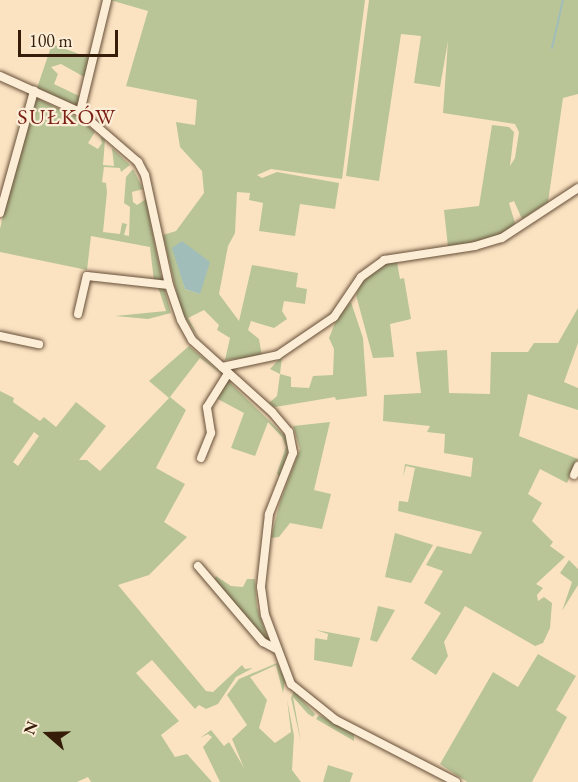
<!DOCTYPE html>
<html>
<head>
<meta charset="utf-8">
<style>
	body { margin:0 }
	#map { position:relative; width:578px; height:782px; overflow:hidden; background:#fbe3c2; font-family:"EB Garamond",serif }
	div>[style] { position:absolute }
	.green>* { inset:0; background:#b9c597 }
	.water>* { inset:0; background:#a0bdba }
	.stream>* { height:2px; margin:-1px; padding:0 1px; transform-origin:1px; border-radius:1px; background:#a0bdba }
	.roads { filter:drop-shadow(0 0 2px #664e37) drop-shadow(0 0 2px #664e37) }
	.minor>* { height:8px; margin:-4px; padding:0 4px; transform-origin:4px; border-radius:4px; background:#fcedd7 }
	span { translate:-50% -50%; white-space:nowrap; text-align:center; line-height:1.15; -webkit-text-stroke:4.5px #fcedd7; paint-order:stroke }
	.quarter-label { font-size:22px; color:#7a1f14; letter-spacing:1.5px }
	.north { position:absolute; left:18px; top:704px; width:60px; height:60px; -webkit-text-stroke:4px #fcedd7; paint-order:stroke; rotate:290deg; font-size:16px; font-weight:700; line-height:24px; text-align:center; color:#351d09 }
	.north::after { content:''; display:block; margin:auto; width:21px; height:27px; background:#351d09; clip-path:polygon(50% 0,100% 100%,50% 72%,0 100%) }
	.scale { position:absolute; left:18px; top:30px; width:100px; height:27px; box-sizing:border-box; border:3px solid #351d09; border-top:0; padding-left:8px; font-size:18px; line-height:21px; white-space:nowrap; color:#351d09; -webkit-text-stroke:4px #fcedd7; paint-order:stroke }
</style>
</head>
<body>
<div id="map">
	<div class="green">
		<div style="clip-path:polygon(evenodd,110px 0,365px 0,342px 179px,271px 169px,257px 175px,262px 178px,277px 172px,339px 183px,335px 209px,300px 204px,295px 236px,259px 231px,263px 203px,249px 200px,250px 193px,237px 192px,235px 233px,228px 246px,219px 294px,239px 321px,252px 265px,298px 273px,296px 287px,307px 289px,305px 304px,284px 301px,282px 311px,287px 319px,274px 328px,251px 321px,248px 330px,259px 339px,262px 356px,225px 360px,230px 338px,217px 330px,219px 325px,204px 310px,188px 318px,202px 343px,181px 311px,163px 235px,176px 231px,204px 193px,202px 171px,180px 147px,176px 122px,195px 125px,197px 100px,126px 86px,148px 11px,110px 0,198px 253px,200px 294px,185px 289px,181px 274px,198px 253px)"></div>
		<div style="clip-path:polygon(369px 0,578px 0,578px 94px,563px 98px,548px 202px,522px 219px,514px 201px,509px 203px,515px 223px,508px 232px,480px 243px,448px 247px,444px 210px,479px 206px,492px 125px,509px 127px,514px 132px,510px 166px,515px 158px,519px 132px,515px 124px,443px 113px,448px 41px,440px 87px,414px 83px,421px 36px,401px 34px,379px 181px,346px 176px)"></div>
		<div style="clip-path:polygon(52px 44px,90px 58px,86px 78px,61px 64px,51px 67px,58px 74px,54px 84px,79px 96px,84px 86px,80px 102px,75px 105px,37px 88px)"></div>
		<div style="clip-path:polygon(37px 98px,80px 119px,95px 132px,88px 143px,98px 149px,102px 143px,100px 136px,105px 140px,103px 165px,114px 166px,112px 148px,130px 165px,121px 172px,120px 168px,104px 167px,102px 182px,106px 183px,107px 192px,103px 232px,120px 234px,122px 223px,127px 224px,124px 235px,129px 236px,130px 207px,124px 203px,126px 177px,133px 169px,143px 189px,132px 192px,133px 202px,137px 205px,146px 199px,162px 281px,154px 281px,150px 247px,91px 236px,87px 270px,0 252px,0 229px,21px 135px)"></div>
		<div style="clip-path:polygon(389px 262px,397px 262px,400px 279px,404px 278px,411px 319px,390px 324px,394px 357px,373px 358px,356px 295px,364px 278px)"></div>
		<div style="clip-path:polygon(158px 287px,164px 288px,171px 313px,148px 319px,115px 316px,166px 311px)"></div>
		<div style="clip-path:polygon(351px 302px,363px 338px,367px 396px,336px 400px,335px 397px,275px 407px,269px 403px,277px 396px,280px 374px,270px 369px,282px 356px,280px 374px,291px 377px,291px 387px,309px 388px,313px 376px,333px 375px,334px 349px,329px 338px,337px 318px)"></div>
		<div style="clip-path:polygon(578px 308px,578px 343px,564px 382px,578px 388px,578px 410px,528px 394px,519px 436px,578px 459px,567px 483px,540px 469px,528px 494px,542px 503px,532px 521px,553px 542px,550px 546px,565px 557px,536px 584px,543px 588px,537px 595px,538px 601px,544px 597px,552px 603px,550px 628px,543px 643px,535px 646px,465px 606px,444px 642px,448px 656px,436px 675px,411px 659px,441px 613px,424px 603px,443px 571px,426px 565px,437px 546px,471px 554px,482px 532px,398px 511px,399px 501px,408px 502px,415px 468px,406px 466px,403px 477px,405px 464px,471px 477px,473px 458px,444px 453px,445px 434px,427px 432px,430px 426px,383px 421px,384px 395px,421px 393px,416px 352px,447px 350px,449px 393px,490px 394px,491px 352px,528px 352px,534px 343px,558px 343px)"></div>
		<div style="clip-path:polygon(evenodd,189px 346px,223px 375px,200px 358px,170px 397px,186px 410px,156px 468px,185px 484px,164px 522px,187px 537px,149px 575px,118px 585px,206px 691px,213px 692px,242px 665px,245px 669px,253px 668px,236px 677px,218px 704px,206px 709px,199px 705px,195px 709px,152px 660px,136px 673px,179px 721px,161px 735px,175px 757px,187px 754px,212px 782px,91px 782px,88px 777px,77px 782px,0 782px,0 391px,14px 398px,13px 402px,40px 421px,44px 417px,56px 427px,76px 402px,106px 426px,79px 460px,87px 460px,100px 471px,169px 398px,149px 381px,189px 346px,34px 432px,39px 436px,18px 466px,13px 462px,34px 432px)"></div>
		<div style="clip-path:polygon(226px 379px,288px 439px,287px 459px,280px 478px,277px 473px,286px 447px,282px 437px,268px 422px,255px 456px,231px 448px,244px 413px,214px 397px)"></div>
		<div style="clip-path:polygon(330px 422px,314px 490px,331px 494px,322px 529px,290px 523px,279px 537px,271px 538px,280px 502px,300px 449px,293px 426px)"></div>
		<div style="clip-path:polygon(395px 533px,433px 545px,411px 583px,385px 577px)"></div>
		<div style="clip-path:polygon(569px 560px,578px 569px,578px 585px,562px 611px,572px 582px,560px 573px)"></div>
		<div style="clip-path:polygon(216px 576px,231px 586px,243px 587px,247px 579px,255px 579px,257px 607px,269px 643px,214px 580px)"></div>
		<div style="clip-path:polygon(378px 606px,395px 610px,377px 642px,370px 640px)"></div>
		<div style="clip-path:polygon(316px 630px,360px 638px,352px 667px,314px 660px,315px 638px,327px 640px,328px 634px)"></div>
		<div style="clip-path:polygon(538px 654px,576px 676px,556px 710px,567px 717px,532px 782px,467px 782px,440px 764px,493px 672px,518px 687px)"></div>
		<div style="clip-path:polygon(277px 663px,285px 680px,283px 693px,276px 665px,250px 677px,267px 700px,259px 728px,275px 743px,291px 732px,287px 699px,294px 736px,292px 770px,301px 782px,220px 782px,203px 747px,212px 737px,208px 734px,200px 738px,211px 730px,224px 746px,229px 742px,244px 768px,232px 739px,247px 725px,227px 695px,239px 679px)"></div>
		<div style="clip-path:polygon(294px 691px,315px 714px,313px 717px,308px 714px,293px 697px,301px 742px,291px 698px)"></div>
		<div style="clip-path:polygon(319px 715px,354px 734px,354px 741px,316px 719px)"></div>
		<div style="clip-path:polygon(328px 765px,353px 773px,350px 782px,323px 782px)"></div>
	</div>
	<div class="water">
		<div style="clip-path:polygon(182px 241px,210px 262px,200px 294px,185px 289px,172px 248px)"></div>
	</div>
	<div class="stream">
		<div style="left:552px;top:48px;width:49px;rotate:-77.1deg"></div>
	</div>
	<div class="roads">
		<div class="minor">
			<div style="left:0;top:76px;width:88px;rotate:24.2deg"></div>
			<div style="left:80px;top:112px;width:77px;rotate:40.8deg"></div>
			<div style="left:138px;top:162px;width:15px;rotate:62deg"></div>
			<div style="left:145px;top:175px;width:113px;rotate:77.7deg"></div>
			<div style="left:169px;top:285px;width:37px;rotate:71deg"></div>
			<div style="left:181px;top:320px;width:23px;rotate:61deg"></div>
			<div style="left:192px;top:340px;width:108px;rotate:42deg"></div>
			<div style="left:272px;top:412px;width:26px;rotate:50deg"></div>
			<div style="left:289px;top:432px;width:21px;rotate:79deg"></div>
			<div style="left:293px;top:453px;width:66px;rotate:111.5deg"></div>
			<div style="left:269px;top:514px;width:73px;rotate:96.3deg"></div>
			<div style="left:261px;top:587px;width:28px;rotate:82deg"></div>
			<div style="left:265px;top:615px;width:74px;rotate:69.4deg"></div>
			<div style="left:291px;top:684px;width:58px;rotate:38.7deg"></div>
			<div style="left:336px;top:720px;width:135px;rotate:27.3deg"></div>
			<div style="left:80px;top:112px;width:115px;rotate:-76.4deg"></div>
			<div style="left:0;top:213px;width:127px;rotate:-74.4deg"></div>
			<div style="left:78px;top:314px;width:39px;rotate:-77deg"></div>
			<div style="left:87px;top:276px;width:82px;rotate:6.3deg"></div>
			<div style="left:0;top:336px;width:40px;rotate:12deg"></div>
			<div style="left:222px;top:367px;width:57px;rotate:-12.1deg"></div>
			<div style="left:278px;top:355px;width:68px;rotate:-34.2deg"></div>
			<div style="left:334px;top:317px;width:48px;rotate:-56deg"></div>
			<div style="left:361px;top:277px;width:29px;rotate:-36deg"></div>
			<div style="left:384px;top:260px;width:92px;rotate:-8.7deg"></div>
			<div style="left:475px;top:246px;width:28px;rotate:-17deg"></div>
			<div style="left:502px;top:238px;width:91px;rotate:-33.3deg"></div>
			<div style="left:201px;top:458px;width:27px;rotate:-68deg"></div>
			<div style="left:211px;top:433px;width:26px;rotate:-99deg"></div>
			<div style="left:207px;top:407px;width:40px;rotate:-58deg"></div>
			<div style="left:574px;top:475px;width:10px;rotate:-66deg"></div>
			<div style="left:198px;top:566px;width:100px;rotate:49.5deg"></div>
			<div style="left:263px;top:642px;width:15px;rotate:28deg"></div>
		</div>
	</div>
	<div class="quarter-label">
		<span style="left:67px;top:117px">SUŁKÓW</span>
	</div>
	<div class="north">N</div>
	<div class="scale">100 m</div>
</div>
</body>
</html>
